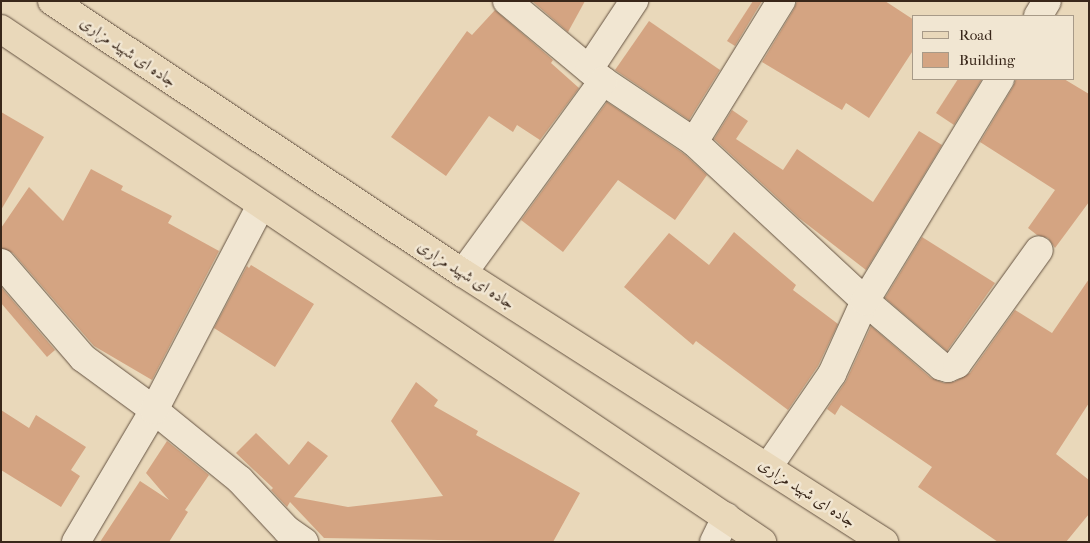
<!DOCTYPE html>
<html>
<head>
<meta charset="utf-8">
<style>
	body { margin:0 }
	#map { position:relative; width:1090px; height:543px; overflow:hidden; background:#e9d8ba; font-family:"IM FELL French Canon",Amiri,serif }
	div>[style] { position:absolute }
	.building>* { inset:0; background:#d4a482 }
	.roads { filter:drop-shadow(0 0 1px #655342) drop-shadow(0 0 1px #655342) }
	.minor>* { height:28px; margin:-14px; padding:0 14px; transform-origin:14px; border-radius:14px; background:#f1e6d2 }
	.major>* { height:28px; margin:-14px; padding:0 14px; transform-origin:14px; border-radius:14px; background:#e9d8ba }
	span { translate:-50% -50%; white-space:nowrap; text-align:center; line-height:1.15; -webkit-text-stroke:5px #f1e6d2; paint-order:stroke }
	.street-label { font-size:16px; color:#39271a }
	.frame { position:absolute; inset:0; border:2px solid #39271a; pointer-events:none }
	.legend { position:absolute; left:912px; top:15px; width:162px; height:65px; box-sizing:border-box; background:#f1e6d2; border:1px solid #a79a88; margin:0; padding:6px 9px; list-style:none; font-size:15px; color:#39271a }
	.legend li { display:flex; align-items:center; gap:10px; height:25px }
	.legend b { width:25px; border:1px solid #a79a88 }
</style>
</head>
<body>
<div id="map">
	<div class="building">
		<div style="clip-path:polygon(532px 1px,585px 1px,568px 32px)"></div>
		<div style="clip-path:polygon(753px 1px,762px 1px,735px 46px,727px 41px)"></div>
		<div style="clip-path:polygon(797px 1px,885px 1px,914px 20px,914px 49px,869px 118px,846px 103px,842px 110px,762px 62px,794px 9px)"></div>
		<div style="clip-path:polygon(495px 10px,553px 60px,551px 63px,579px 88px,540px 140px,517px 125px,513px 132px,489px 116px,446px 176px,391px 137px,467px 31px,472px 35px)"></div>
		<div style="clip-path:polygon(649px 21px,720px 70px,689px 120px,615px 70px)"></div>
		<div style="clip-path:polygon(958px 79px,982px 79px,954px 125px,936px 113px)"></div>
		<div style="clip-path:polygon(1016px 79px,1064px 79px,1089px 94px,1089px 202px,1055px 248px,1048px 238px,1037px 235px,1028px 228px,1055px 190px,980px 142px,1013px 87px)"></div>
		<div style="clip-path:polygon(607px 102px,684px 154px,707px 175px,675px 220px,618px 180px,563px 252px,521px 220px)"></div>
		<div style="clip-path:polygon(732px 110px,748px 121px,736px 139px,783px 170px,797px 149px,873px 202px,919px 131px,942px 145px,866px 270px,799px 218px,714px 139px)"></div>
		<div style="clip-path:polygon(1px 112px,44px 137px,1px 210px)"></div>
		<div style="clip-path:polygon(91px 169px,123px 186px,121px 190px,172px 216px,168px 223px,219px 251px,152px 380px,94px 346px,13px 253px,1px 248px,1px 228px,29px 187px,63px 221px)"></div>
		<div style="clip-path:polygon(734px 232px,796px 285px,793px 290px,838px 324px,818px 366px,788px 410px,696px 341px,693px 345px,624px 287px,669px 233px,709px 265px)"></div>
		<div style="clip-path:polygon(922px 237px,995px 283px,947px 351px,885px 298px)"></div>
		<div style="clip-path:polygon(251px 265px,314px 304px,275px 367px,214px 328px,247px 266px,249px 268px)"></div>
		<div style="clip-path:polygon(1089px 279px,1089px 403px,1056px 454px,1089px 480px,1089px 514px,1066px 542px,998px 542px,918px 487px,932px 467px,841px 405px,835px 415px,827px 409px,846px 381px,871px 326px,931px 378px,944px 383px,954px 382px,970px 373px,1015px 310px,1052px 333px)"></div>
		<div style="clip-path:polygon(1px 287px,55px 350px,47px 357px,1px 303px)"></div>
		<div style="clip-path:polygon(416px 382px,438px 400px,434px 406px,478px 431px,476px 435px,580px 493px,553px 542px,324px 538px,290px 502px,287px 507px,271px 490px,273px 488px,236px 453px,256px 433px,289px 465px,308px 441px,328px 456px,294px 497px,348px 507px,443px 496px,391px 421px)"></div>
		<div style="clip-path:polygon(1px 410px,29px 428px,36px 415px,86px 447px,71px 470px,80px 476px,61px 507px,1px 470px)"></div>
		<div style="clip-path:polygon(167px 441px,209px 475px,185px 510px,188px 512px,169px 542px,100px 542px,140px 481px,169px 500px,146px 473px)"></div>
	</div>
	<div class="roads">
		<div class="minor">
			<div style="left:507px;top:1px;width:125px;rotate:39.8deg"></div>
			<div style="left:603px;top:81px;width:110px;rotate:33.8deg"></div>
			<div style="left:694px;top:142px;width:233px;rotate:42.9deg"></div>
			<div style="left:865px;top:301px;width:100px;rotate:40.5deg"></div>
			<div style="left:941px;top:366px;width:7px;rotate:16deg"></div>
			<div style="left:948px;top:368px;width:10px;rotate:-24deg"></div>
			<div style="left:957px;top:364px;width:140px;rotate:-54.3deg"></div>
			<div style="left:1038px;top:16px;width:17px;rotate:-59deg"></div>
			<div style="left:589px;top:69px;width:82px;rotate:-56.5deg"></div>
			<div style="left:694px;top:142px;width:166px;rotate:-58.3deg"></div>
			<div style="left:1px;top:263px;width:125px;rotate:49.2deg"></div>
			<div style="left:83px;top:358px;width:88px;rotate:36.2deg"></div>
			<div style="left:154px;top:410px;width:111px;rotate:39.1deg"></div>
			<div style="left:240px;top:480px;width:69px;rotate:46.8deg"></div>
			<div style="left:287px;top:530px;width:21px;rotate:35deg"></div>
			<div style="left:463px;top:273px;width:238px;rotate:-53.9deg"></div>
			<div style="left:768px;top:467px;width:113px;rotate:-55.5deg"></div>
			<div style="left:832px;top:374px;width:80px;rotate:-65.7deg"></div>
			<div style="left:865px;top:301px;width:260px;rotate:-58.7deg"></div>
			<div style="left:76px;top:542px;width:153px;rotate:-59.4deg"></div>
			<div style="left:154px;top:410px;width:231px;rotate:-62.4deg"></div>
			<div style="left:714px;top:542px;width:28px;rotate:-64deg"></div>
		</div>
		<div class="major">
			<div style="left:52px;top:1px;width:493px;rotate:33.5deg"></div>
			<div style="left:463px;top:273px;width:500px;rotate:32.6deg"></div>
			<div style="left:1px;top:29px;width:918px;rotate:33.98deg"></div>
		</div>
	</div>
	<div class="street-label">
		<span style="left:128px;top:52px;rotate:34deg">جاده ای شهید مزاری</span>
		<span style="left:466px;top:275px;rotate:33deg">جاده ای شهید مزاری</span>
		<span style="left:807px;top:493px;rotate:33deg">جاده ای شهید مزاری</span>
	</div>
	<div class="frame"></div>
	<ul class="legend">
	<li><b style="height:6px;background:#e9d8ba"></b>Road</li>
	<li><b style="height:14px;background:#d4a482"></b>Building</li>
	</ul>
</div>
</body>
</html>
